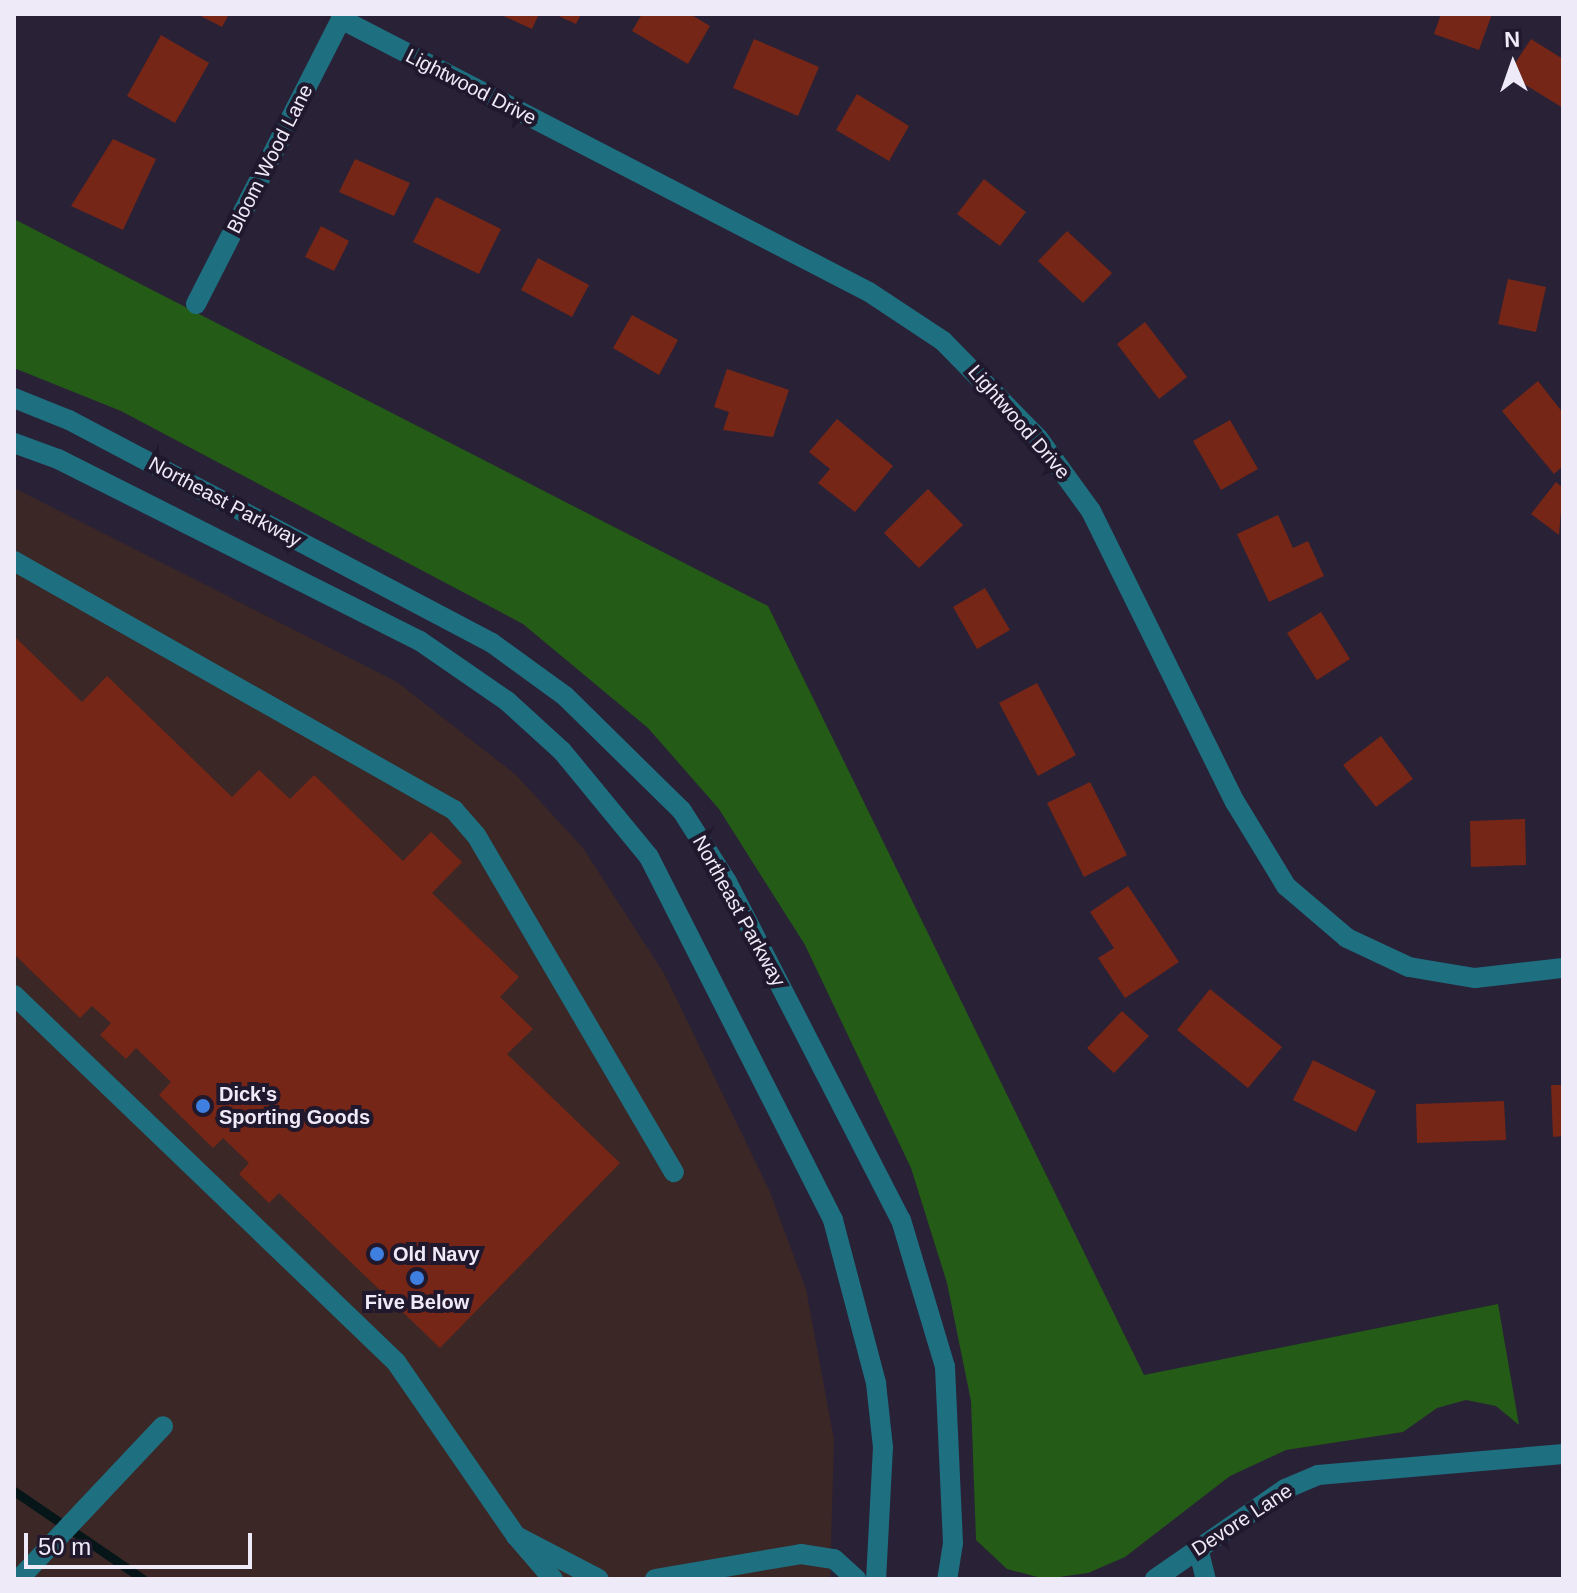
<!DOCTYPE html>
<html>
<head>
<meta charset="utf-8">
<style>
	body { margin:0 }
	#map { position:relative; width:1577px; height:1593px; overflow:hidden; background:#292136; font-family:Helvetica,sans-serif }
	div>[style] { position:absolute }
	.commercial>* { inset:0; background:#3b2726 }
	.forest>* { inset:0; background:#245b17 }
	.stream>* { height:9px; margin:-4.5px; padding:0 4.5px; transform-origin:4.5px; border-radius:4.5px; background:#061618 }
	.building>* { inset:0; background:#752616 }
	.minor>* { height:20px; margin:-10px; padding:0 10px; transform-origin:10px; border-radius:10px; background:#1e6f80 }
	.minor-bridge>* { height:20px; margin:-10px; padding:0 10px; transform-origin:10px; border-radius:10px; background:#1e6f80 }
	.dots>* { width:22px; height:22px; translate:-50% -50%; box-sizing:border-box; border:4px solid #20182c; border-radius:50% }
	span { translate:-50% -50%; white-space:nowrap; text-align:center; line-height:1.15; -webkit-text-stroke:8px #20182c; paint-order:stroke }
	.street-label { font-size:20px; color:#efeaf8 }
	.poi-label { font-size:20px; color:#efeaf8; font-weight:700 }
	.left { translate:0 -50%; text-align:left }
	.frame { position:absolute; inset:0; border:16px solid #efeaf8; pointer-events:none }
	.north { position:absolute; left:1473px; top:24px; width:80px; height:80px; -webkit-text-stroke:6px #20182c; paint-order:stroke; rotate:358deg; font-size:22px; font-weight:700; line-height:32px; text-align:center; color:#efeaf8 }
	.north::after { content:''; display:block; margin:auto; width:28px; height:36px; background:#efeaf8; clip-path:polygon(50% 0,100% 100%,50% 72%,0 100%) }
	.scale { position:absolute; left:24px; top:1533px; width:228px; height:36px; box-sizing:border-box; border:4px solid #efeaf8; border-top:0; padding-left:10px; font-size:24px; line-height:28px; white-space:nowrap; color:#efeaf8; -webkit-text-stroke:6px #20182c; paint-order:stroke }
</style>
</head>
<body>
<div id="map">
	<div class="commercial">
		<div style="clip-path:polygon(14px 488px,397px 682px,516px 775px,583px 848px,665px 975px,770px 1192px,806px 1289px,834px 1440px,830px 1579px,14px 1579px)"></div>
	</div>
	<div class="forest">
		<div style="clip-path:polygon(14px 219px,768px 606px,1144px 1375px,1498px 1304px,1519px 1425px,1496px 1406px,1466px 1400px,1437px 1408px,1403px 1432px,1286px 1450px,1230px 1476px,1125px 1557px,1088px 1573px,1045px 1579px,1007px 1569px,976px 1540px,971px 1401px,947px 1283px,911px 1168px,805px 945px,719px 809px,648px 728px,523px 624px,121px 411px,14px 368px)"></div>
	</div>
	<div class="stream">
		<div style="left:14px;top:1491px;width:156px;rotate:34.3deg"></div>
	</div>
	<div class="building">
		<div style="clip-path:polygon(197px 14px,229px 14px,222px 27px)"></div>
		<div style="clip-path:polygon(499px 14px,539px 14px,532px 29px)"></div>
		<div style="clip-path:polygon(554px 14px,581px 14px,576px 24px)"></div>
		<div style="clip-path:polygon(642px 14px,690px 14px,710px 26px,688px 64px,632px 31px)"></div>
		<div style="clip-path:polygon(1441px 14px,1492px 14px,1479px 50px,1434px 34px)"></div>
		<div style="clip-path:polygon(161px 35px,209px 63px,175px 123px,127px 96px)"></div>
		<div style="clip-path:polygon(754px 39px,819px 67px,798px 116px,733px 88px)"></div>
		<div style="clip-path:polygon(1531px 39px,1563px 59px,1563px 108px,1508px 74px)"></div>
		<div style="clip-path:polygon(857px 94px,909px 126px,889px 161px,836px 130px)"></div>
		<div style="clip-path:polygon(113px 139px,156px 159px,123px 230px,71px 206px)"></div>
		<div style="clip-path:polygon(355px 159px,410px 183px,394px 216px,339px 192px)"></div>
		<div style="clip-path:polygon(984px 179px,1026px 212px,1000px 246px,957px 214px)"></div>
		<div style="clip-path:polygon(436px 197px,501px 229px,479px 274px,413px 242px)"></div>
		<div style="clip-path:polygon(321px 226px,349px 241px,334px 271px,305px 257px)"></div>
		<div style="clip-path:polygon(1067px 231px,1112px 273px,1083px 303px,1038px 261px)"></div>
		<div style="clip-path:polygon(538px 258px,589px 285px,572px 317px,521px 290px)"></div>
		<div style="clip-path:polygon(1508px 279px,1546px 287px,1536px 332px,1498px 324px)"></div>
		<div style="clip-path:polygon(632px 315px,678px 340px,659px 375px,613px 348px)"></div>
		<div style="clip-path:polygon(1145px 322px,1187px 377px,1159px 399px,1117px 344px)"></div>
		<div style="clip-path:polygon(727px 369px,789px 390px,773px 437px,723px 430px,729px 412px,714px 407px)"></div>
		<div style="clip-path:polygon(1538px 381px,1563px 413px,1563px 466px,1554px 474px,1502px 411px)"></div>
		<div style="clip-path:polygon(837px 419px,893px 466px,855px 512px,818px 483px,830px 469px,809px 452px)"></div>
		<div style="clip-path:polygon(1230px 420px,1258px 469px,1221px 490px,1193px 441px)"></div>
		<div style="clip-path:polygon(1556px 482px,1563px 488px,1559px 535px,1531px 514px)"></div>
		<div style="clip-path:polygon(928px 489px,963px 525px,919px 568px,884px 533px)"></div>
		<div style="clip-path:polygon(1278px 515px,1293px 548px,1308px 541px,1324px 576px,1269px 602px,1237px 534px)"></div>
		<div style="clip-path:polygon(985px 588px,1010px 630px,977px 649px,953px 607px)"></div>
		<div style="clip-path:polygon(1321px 612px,1350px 659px,1317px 680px,1287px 633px)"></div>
		<div style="clip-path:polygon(14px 636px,82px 702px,107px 676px,232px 797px,259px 770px,290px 799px,314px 775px,403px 861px,431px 832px,462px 862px,432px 893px,519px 977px,500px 997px,533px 1029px,507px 1054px,620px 1163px,440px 1348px,279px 1193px,269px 1203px,239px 1174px,249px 1163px,223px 1138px,213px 1148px,159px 1095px,171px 1082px,136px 1048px,126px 1059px,100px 1035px,111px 1023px,92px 1006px,80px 1018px,14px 954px)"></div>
		<div style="clip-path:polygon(1037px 683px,1076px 755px,1038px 776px,999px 703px)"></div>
		<div style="clip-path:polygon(1381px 736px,1413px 779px,1376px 807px,1343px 765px)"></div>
		<div style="clip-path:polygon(1090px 782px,1127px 855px,1084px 877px,1047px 803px)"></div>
		<div style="clip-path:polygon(1525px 819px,1526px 865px,1471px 867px,1470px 821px)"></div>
		<div style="clip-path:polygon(1128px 886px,1179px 962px,1125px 998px,1098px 958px,1114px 948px,1090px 912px)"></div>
		<div style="clip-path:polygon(1210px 989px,1282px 1047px,1248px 1088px,1177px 1030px)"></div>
		<div style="clip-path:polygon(1122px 1011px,1149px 1036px,1114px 1073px,1087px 1048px)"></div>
		<div style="clip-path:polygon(1313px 1060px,1376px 1091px,1356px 1132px,1293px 1100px)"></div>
		<div style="clip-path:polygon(1551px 1085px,1563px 1085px,1563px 1136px,1553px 1137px)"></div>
		<div style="clip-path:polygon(1504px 1101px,1506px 1140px,1417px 1143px,1416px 1104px)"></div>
	</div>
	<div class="minor">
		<div style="left:341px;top:19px;width:594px;rotate:27.34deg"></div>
		<div style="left:869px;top:292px;width:89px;rotate:33.5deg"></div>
		<div style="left:943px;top:341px;width:136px;rotate:45.6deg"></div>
		<div style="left:1038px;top:438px;width:90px;rotate:54deg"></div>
		<div style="left:1091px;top:511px;width:325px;rotate:63.7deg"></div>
		<div style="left:1235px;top:802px;width:98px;rotate:58.7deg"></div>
		<div style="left:1286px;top:886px;width:80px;rotate:40.4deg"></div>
		<div style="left:1347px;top:938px;width:68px;rotate:25.1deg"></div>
		<div style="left:1409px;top:967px;width:67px;rotate:9.5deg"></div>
		<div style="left:1475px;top:978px;width:89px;rotate:-6.5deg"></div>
		<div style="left:196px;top:304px;width:326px;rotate:-63deg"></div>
		<div style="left:14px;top:398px;width:59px;rotate:21.8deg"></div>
		<div style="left:69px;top:420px;width:478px;rotate:27.8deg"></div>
		<div style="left:492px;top:643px;width:90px;rotate:36deg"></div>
		<div style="left:565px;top:696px;width:164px;rotate:44.5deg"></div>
		<div style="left:682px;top:811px;width:84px;rotate:57.6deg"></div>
		<div style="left:727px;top:882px;width:380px;rotate:62.8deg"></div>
		<div style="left:901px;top:1220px;width:153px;rotate:73.3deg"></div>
		<div style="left:945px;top:1367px;width:176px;rotate:87.4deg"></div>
		<div style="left:953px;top:1543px;width:36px;rotate:99deg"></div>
		<div style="left:14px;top:443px;width:47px;rotate:20deg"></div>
		<div style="left:58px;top:459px;width:405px;rotate:26.7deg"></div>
		<div style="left:420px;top:641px;width:106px;rotate:34.6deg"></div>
		<div style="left:507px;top:701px;width:74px;rotate:42.3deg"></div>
		<div style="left:562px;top:751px;width:137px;rotate:50.6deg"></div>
		<div style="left:649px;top:857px;width:407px;rotate:63.1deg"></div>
		<div style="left:833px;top:1220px;width:169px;rotate:75.2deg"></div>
		<div style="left:876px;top:1383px;width:64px;rotate:83.8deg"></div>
		<div style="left:883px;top:1447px;width:132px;rotate:93deg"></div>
		<div style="left:14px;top:561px;width:506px;rotate:29.51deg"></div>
		<div style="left:454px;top:810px;width:33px;rotate:49deg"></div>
		<div style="left:476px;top:835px;width:391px;rotate:59.6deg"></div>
		<div style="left:14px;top:995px;width:530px;rotate:43.85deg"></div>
		<div style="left:396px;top:1362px;width:211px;rotate:55.4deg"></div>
		<div style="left:1198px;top:1548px;width:32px;rotate:76deg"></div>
		<div style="left:553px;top:1579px;width:57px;rotate:-130.7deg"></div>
		<div style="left:516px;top:1536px;width:93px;rotate:27.4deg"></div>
		<div style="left:655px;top:1579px;width:148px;rotate:-9.7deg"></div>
		<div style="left:801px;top:1554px;width:33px;rotate:9deg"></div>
		<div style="left:834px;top:1559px;width:30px;rotate:42deg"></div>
		<div style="left:1155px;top:1579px;width:158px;rotate:-34.7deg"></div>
		<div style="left:1285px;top:1489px;width:36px;rotate:-23deg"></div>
		<div style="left:1318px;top:1475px;width:246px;rotate:-4.9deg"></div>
	</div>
	<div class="minor-bridge">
		<div style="left:19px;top:1579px;width:210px;rotate:-46.7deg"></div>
	</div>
	<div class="dots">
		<div style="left:203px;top:1106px;background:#3f7fe0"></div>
		<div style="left:377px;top:1254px;background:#3f7fe0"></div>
		<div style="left:417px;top:1278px;background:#3f7fe0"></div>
	</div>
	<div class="street-label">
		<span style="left:471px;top:87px;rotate:27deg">Lightwood Drive</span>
		<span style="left:270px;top:159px;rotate:-63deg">Bloom Wood Lane</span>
		<span style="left:1019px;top:422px;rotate:49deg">Lightwood Drive</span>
		<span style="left:225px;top:502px;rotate:28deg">Northeast Parkway</span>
		<span style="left:739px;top:911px;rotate:61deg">Northeast Parkway</span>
		<span style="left:1242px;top:1520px;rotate:-33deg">Devore Lane</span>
	</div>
	<div class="poi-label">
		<span class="left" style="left:219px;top:1106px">Dick's<br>Sporting Goods</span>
		<span class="left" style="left:393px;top:1254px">Old Navy</span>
		<span style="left:417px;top:1302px">Five Below</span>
	</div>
	<div class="frame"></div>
	<div class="north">N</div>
	<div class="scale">50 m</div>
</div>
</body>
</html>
